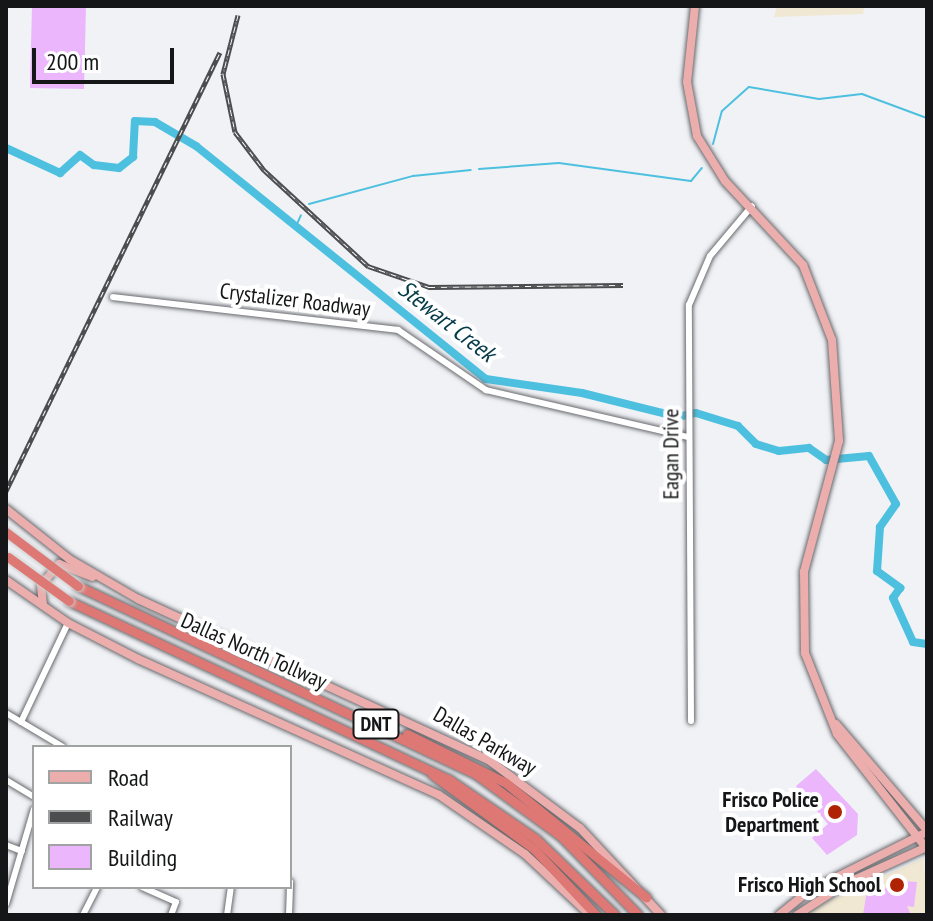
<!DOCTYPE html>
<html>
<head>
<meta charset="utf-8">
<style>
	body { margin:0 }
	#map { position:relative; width:933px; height:921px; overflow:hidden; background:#f0f2f6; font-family:"PT Sans Narrow",sans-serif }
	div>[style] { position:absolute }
	.education>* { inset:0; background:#f0e8d2 }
	.stream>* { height:2px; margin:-1px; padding:0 1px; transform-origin:1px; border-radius:1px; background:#4ec0df }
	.river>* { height:8px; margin:-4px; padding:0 4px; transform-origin:4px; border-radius:4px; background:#4ec0df }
	.building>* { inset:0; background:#ebb6fb }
	.roads { filter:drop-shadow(0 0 2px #696a6e) drop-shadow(0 0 2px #696a6e) }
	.minor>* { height:6px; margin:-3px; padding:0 3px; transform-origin:3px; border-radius:3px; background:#fff }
	.major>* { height:8px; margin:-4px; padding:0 4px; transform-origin:4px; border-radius:4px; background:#ebaeac }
	.highway>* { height:9px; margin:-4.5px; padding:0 4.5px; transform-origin:4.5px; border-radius:4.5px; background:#dd7874 }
	.rail>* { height:5px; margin-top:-2.5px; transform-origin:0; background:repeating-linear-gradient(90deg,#fff 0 6px,#4c4d4f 0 12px); box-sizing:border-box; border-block:2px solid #4c4d4f }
	.bridges { filter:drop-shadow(0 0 2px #d0d0d1) drop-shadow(0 0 2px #d0d0d1) }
	.highway-bridge>* { height:9px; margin:-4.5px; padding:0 4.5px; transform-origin:4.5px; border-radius:4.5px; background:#dd7874 }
	.dots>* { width:22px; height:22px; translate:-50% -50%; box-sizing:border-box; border:4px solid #fff; border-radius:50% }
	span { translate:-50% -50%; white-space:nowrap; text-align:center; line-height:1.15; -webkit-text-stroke:8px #fff; paint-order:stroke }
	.shield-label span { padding:2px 6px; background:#fff; border:2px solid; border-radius:6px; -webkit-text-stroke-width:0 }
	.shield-label { font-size:20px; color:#151617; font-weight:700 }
	.street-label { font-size:22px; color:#151617 }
	.poi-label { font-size:22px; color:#151617; font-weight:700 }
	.right { translate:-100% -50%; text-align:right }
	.water-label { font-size:24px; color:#043a47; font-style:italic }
	.frame { position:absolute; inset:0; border:8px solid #151617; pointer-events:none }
	.legend { position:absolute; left:32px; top:745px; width:260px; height:144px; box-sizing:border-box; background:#fff; border:2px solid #a1a2a2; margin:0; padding:10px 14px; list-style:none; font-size:24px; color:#151617 }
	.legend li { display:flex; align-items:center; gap:16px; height:40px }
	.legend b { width:40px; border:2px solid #a1a2a2 }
	.scale { position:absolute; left:32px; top:48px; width:142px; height:36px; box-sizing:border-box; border:4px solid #151617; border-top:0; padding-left:10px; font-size:24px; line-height:28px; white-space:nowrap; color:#151617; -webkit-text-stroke:6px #fff; paint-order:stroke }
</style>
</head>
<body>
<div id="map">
	<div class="education">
		<div style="clip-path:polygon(777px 6px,865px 6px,863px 14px,774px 17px)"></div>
		<div style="clip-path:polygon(924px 858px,927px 915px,805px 915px,813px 908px)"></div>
	</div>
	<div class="stream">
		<div style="left:713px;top:144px;width:34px;rotate:-75deg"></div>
		<div style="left:722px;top:111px;width:36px;rotate:-42deg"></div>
		<div style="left:749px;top:87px;width:71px;rotate:9.7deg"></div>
		<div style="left:819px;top:99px;width:43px;rotate:-6.6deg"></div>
		<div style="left:862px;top:94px;width:69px;rotate:20.3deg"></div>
		<div style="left:479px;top:169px;width:80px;rotate:-4.3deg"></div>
		<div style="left:559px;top:163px;width:133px;rotate:7.8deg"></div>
		<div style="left:691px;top:181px;width:17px;rotate:-50deg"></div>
		<div style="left:309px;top:204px;width:108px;rotate:-15.1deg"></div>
		<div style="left:413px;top:176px;width:58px;rotate:-5.9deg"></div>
		<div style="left:295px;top:228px;width:14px;rotate:-65deg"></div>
	</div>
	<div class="river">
		<div style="left:6px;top:148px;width:60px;rotate:24.8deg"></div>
		<div style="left:60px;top:173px;width:27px;rotate:-42deg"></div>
		<div style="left:80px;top:155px;width:17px;rotate:36deg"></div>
		<div style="left:94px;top:165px;width:25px;rotate:7deg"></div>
		<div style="left:119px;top:168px;width:18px;rotate:-38deg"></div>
		<div style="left:133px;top:157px;width:36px;rotate:-87deg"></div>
		<div style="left:135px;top:121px;width:20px;rotate:3deg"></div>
		<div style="left:155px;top:122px;width:48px;rotate:30.3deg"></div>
		<div style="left:196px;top:146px;width:372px;rotate:38.8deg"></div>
		<div style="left:486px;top:379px;width:97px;rotate:8.3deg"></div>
		<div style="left:582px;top:393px;width:99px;rotate:14deg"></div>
		<div style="left:678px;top:417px;width:18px;rotate:-13deg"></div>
		<div style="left:696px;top:413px;width:44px;rotate:17.2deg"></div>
		<div style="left:738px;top:426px;width:25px;rotate:45deg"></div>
		<div style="left:756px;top:444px;width:24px;rotate:17deg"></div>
		<div style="left:779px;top:451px;width:30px;rotate:-6deg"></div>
		<div style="left:809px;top:448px;width:21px;rotate:35deg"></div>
		<div style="left:826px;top:460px;width:43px;rotate:-5.3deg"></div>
		<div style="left:869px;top:456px;width:55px;rotate:60.6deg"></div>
		<div style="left:896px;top:504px;width:28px;rotate:125deg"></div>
		<div style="left:880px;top:527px;width:44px;rotate:93.9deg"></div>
		<div style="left:877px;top:571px;width:29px;rotate:36deg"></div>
		<div style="left:900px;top:588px;width:12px;rotate:125deg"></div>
		<div style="left:893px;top:598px;width:48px;rotate:65.6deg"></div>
		<div style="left:913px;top:642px;width:14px;rotate:8deg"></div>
	</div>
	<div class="building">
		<div style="clip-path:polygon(32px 6px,86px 6px,84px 89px,30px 88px)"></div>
		<div style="clip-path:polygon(816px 769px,858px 814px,857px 835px,827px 855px,812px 838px,828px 824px,796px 786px)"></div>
		<div style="clip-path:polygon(902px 881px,917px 882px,914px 907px,907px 906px,911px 915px,863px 915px,867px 890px,902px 886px)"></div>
	</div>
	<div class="roads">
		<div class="minor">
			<div style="left:113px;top:297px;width:287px;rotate:6.6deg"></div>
			<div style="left:398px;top:330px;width:107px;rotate:34.3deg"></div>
			<div style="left:486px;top:390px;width:207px;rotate:13.1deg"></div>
			<div style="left:6px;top:713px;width:66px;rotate:30.8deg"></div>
			<div style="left:691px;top:721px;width:416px;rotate:-90.3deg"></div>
			<div style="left:689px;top:305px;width:53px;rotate:-66.8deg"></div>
			<div style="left:710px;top:256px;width:65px;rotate:-50deg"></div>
			<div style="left:21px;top:722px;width:110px;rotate:-64.6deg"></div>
			<div style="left:6px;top:780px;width:33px;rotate:31deg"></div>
			<div style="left:6px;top:845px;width:17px;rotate:21deg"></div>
			<div style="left:142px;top:887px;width:37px;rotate:24deg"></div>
			<div style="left:176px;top:902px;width:14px;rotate:111deg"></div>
			<div style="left:6px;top:904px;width:99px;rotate:-73.6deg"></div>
			<div style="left:83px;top:915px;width:31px;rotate:-63deg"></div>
			<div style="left:227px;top:915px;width:28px;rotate:-82deg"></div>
			<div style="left:289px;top:915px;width:33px;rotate:-88deg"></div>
		</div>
		<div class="major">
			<div style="left:695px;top:6px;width:76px;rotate:96deg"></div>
			<div style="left:687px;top:82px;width:55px;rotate:79.5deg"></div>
			<div style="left:697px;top:136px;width:53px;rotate:58.1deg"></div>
			<div style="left:725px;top:181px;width:115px;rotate:47.1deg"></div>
			<div style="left:803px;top:265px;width:80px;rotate:68.9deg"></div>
			<div style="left:832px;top:340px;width:101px;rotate:86deg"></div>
			<div style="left:839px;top:441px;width:136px;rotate:105deg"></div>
			<div style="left:804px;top:572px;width:81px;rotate:89.3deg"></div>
			<div style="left:805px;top:653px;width:87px;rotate:68.4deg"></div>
			<div style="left:837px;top:734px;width:146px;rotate:52deg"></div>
			<div style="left:6px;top:509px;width:80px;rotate:38.4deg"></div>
			<div style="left:69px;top:559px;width:80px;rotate:30.1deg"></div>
			<div style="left:138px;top:599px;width:387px;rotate:24.7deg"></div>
			<div style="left:490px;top:761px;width:112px;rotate:36.7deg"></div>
			<div style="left:580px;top:828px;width:119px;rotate:47deg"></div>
			<div style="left:6px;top:580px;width:75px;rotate:34.7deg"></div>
			<div style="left:68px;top:623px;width:79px;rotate:27.2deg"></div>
			<div style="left:138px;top:659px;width:330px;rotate:24.3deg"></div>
			<div style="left:439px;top:795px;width:104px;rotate:34.5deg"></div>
			<div style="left:525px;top:854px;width:89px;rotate:43.2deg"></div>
			<div style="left:43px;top:605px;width:20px;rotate:-96deg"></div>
			<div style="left:41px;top:585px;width:28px;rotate:-49deg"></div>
			<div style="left:59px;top:564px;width:36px;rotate:21deg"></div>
			<div style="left:836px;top:724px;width:140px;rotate:49.4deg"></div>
			<div style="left:779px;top:915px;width:36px;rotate:-39deg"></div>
			<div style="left:807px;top:892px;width:134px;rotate:-26.6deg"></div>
			<div style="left:797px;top:915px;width:57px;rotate:-32.9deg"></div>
			<div style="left:845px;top:884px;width:90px;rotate:-24.3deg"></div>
		</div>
		<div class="highway">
			<div style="left:78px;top:586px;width:440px;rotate:25.3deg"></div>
			<div style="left:476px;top:774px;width:107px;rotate:36.2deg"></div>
			<div style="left:562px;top:837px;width:109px;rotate:45.7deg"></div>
			<div style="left:69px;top:601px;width:419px;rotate:25.2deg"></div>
			<div style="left:448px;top:779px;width:107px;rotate:34.3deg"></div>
			<div style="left:536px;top:839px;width:110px;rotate:43.9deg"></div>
			<div style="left:407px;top:734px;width:110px;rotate:26.3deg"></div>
			<div style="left:506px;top:783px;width:181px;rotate:39.2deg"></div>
			<div style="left:432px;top:774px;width:127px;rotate:36.3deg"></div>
			<div style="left:534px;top:849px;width:91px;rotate:46.8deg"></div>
		</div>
	</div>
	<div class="rail">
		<div style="left:238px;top:15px;width:61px;rotate:104.3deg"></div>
		<div style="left:223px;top:74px;width:59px;rotate:78.3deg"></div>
		<div style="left:235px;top:132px;width:48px;rotate:52.7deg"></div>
		<div style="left:264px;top:170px;width:142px;rotate:42.7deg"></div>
		<div style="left:368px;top:266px;width:65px;rotate:19deg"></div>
		<div style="left:429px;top:287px;width:194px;rotate:-0.6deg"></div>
		<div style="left:6px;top:491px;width:488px;rotate:-64deg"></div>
	</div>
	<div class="bridges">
		<div class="highway-bridge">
			<div style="left:6px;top:532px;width:90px;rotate:36.9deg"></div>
			<div style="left:8px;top:557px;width:75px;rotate:35.8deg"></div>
		</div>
	</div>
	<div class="dots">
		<div style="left:835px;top:812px;background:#af2204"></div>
		<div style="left:897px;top:885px;background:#af2204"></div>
	</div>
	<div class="shield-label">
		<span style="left:376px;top:724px">DNT</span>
	</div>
	<div class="street-label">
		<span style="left:295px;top:300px;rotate:7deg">Crystalizer Roadway</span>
		<span style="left:671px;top:454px;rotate:-90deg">Eagan Drive</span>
		<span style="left:254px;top:651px;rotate:24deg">Dallas North Tollway</span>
		<span style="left:485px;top:741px;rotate:30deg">Dallas Parkway</span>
	</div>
	<div class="poi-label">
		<span class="right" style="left:819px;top:812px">Frisco Police<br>Department</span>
		<span class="right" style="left:881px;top:885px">Frisco High School</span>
	</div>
	<div class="water-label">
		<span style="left:447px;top:321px;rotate:38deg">Stewart Creek</span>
	</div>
	<div class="frame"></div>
	<ul class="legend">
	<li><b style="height:10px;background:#ebaeac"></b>Road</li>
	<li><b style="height:10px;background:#4c4d4f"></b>Railway</li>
	<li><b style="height:22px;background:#ebb6fb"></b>Building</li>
	</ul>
	<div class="scale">200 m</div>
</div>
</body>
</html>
